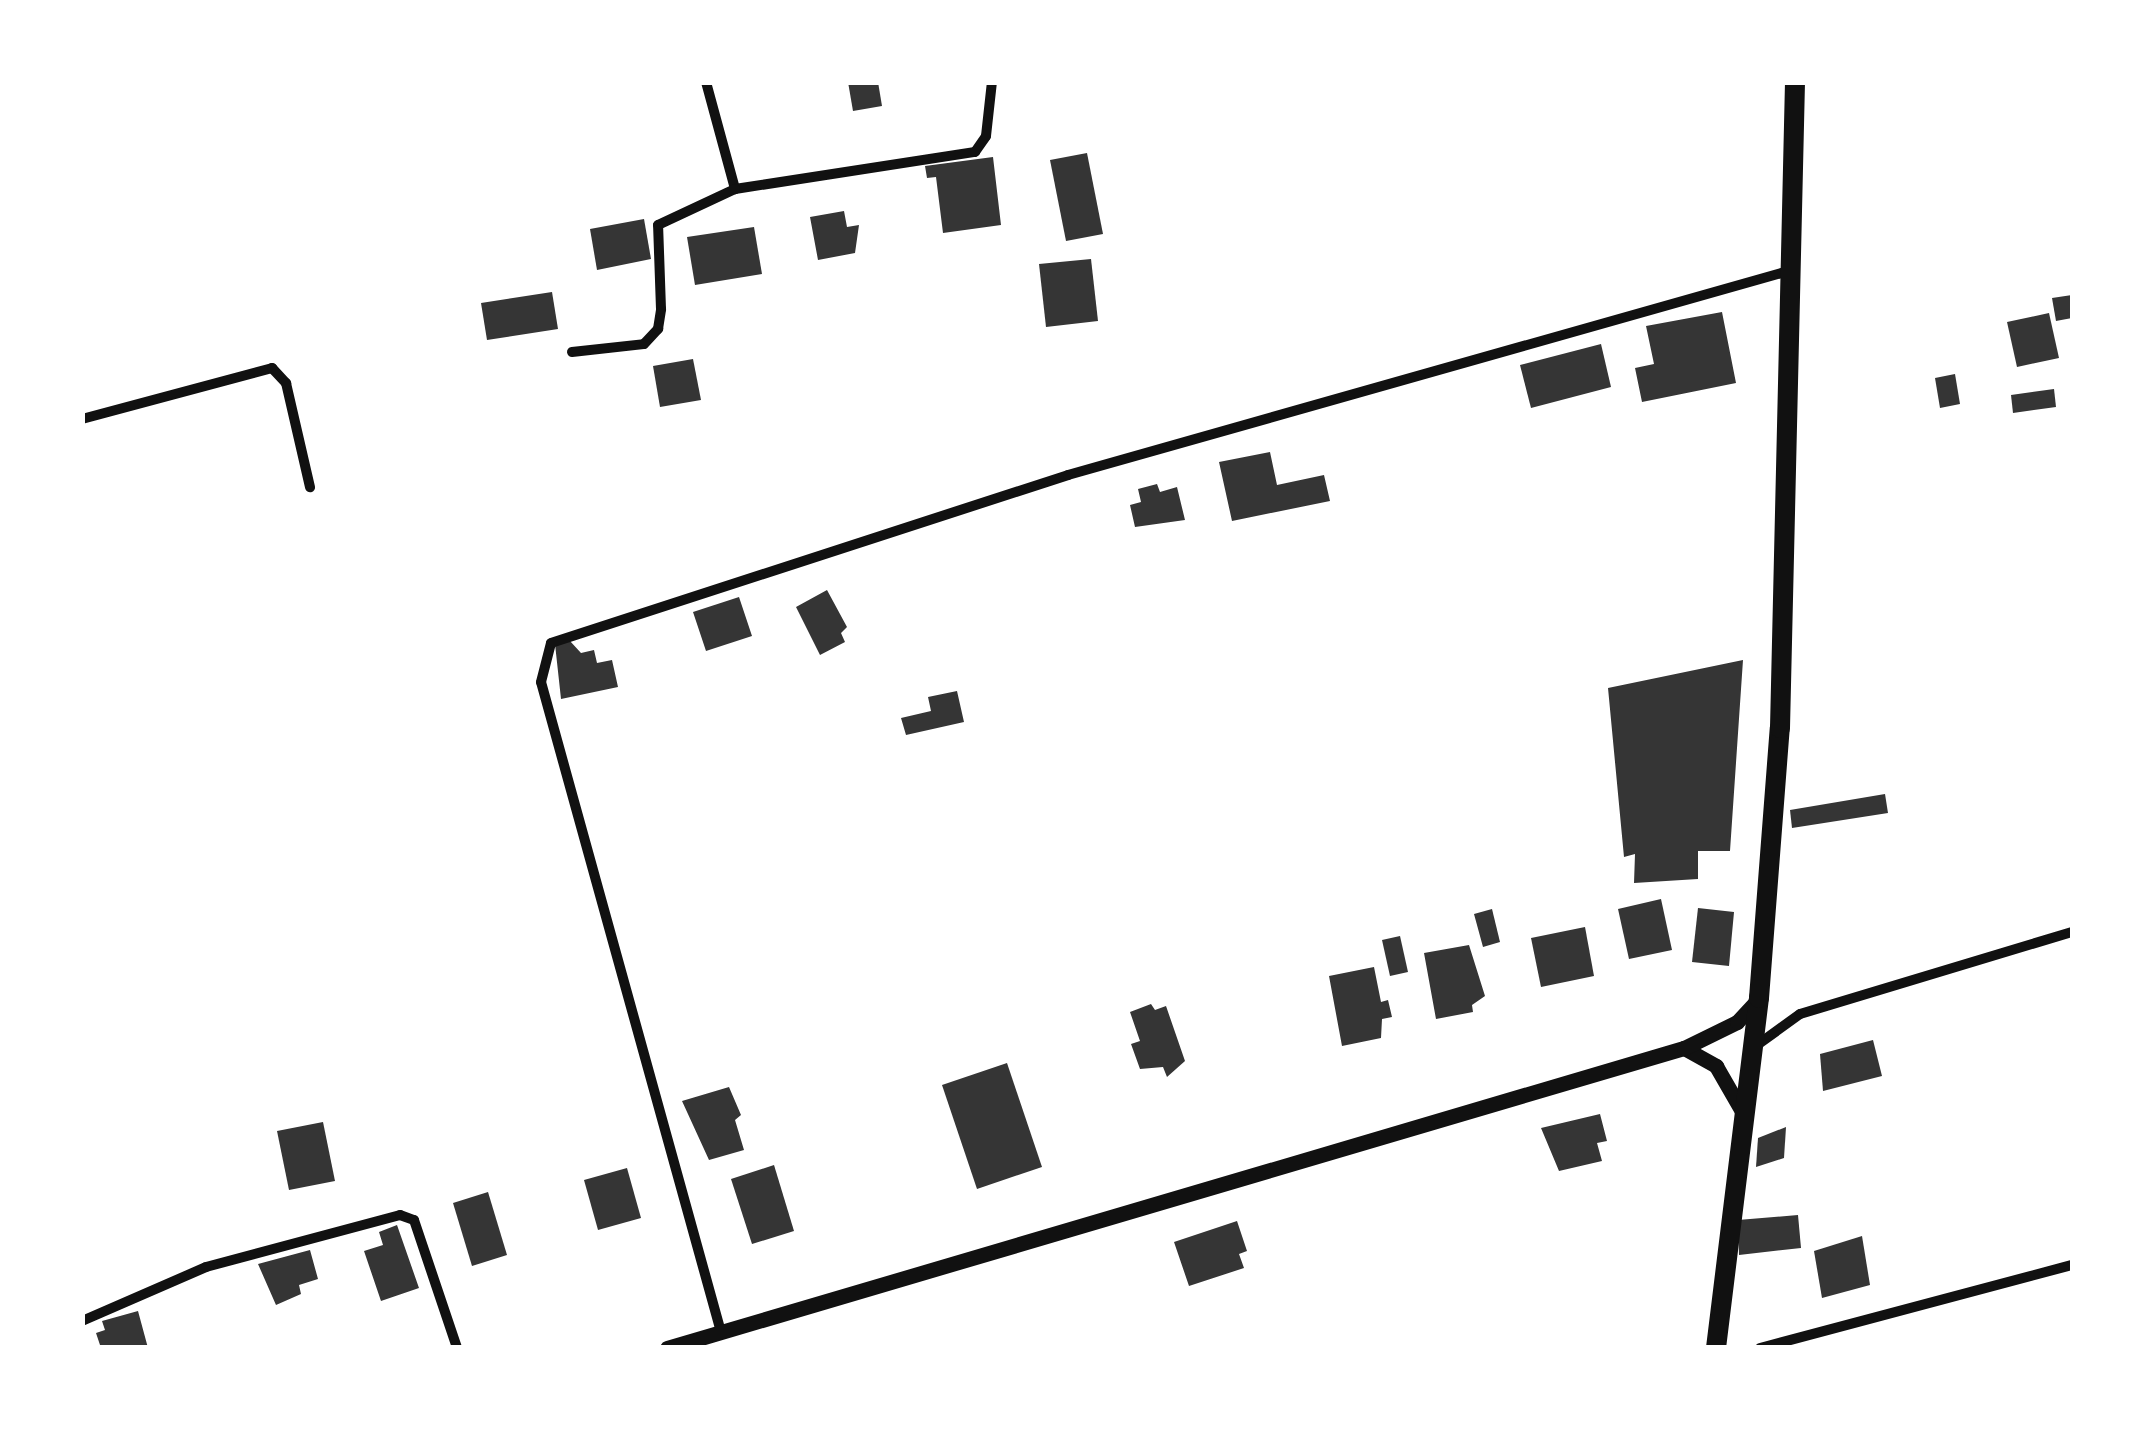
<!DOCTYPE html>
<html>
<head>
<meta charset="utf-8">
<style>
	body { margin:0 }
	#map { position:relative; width:2155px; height:1430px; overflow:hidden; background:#fff; font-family:Arial,sans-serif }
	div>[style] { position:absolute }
	.building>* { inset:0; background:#353535 }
	.minor>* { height:10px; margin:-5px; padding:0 5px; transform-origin:5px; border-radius:5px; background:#111 }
	.tertiary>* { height:15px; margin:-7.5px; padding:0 7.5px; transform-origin:7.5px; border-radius:7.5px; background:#111 }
	.primary>* { height:20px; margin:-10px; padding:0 10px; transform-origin:10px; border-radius:10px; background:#111 }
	span { translate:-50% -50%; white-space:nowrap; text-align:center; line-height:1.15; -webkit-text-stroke:8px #fff; paint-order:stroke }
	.frame { position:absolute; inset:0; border:85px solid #fff; pointer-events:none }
</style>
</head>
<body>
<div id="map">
	<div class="building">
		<div style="clip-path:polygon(848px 82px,878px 82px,882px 106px,853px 111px)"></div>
		<div style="clip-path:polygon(1087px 153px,1103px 234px,1066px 241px,1050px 160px)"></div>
		<div style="clip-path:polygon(993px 157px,1001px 225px,943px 233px,936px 177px,927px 178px,925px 166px)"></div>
		<div style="clip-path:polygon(844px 211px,847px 227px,859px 225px,855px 253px,818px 260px,810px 217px)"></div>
		<div style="clip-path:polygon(644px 219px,651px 259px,597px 270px,590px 229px)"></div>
		<div style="clip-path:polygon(754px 227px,762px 274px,695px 285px,687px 237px)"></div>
		<div style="clip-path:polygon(1091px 259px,1098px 321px,1046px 327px,1039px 264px)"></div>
		<div style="clip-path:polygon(552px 292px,558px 329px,487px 340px,481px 303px)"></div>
		<div style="clip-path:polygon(2072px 295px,2072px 318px,2056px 321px,2052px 298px)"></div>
		<div style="clip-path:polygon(1722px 312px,1736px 383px,1642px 402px,1635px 368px,1654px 364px,1646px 326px)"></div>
		<div style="clip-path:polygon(2049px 313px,2059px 358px,2017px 367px,2007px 322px)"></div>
		<div style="clip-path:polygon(1601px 344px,1611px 387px,1531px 408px,1520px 365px)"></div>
		<div style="clip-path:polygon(693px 359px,701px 400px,660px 407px,653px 366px)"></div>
		<div style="clip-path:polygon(1955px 374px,1960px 404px,1940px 408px,1935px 378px)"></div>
		<div style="clip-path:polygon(2054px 389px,2056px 407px,2013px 413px,2011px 395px)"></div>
		<div style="clip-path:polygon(1270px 452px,1277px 485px,1324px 475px,1330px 501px,1232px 521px,1219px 462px)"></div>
		<div style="clip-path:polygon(1157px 484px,1160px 492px,1177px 487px,1185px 520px,1135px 527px,1130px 505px,1141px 502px,1138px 489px)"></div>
		<div style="clip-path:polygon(827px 590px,847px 627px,841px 633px,845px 642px,820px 655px,796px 607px)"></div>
		<div style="clip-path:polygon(739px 597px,752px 636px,706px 651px,693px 612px)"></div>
		<div style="clip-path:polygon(570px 641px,581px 653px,594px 650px,597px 663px,612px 660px,618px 687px,561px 699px,555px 644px)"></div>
		<div style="clip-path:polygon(1743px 660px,1730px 851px,1698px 851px,1698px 879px,1634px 883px,1635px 854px,1624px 857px,1608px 688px)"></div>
		<div style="clip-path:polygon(957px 691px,964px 722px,906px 735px,901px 718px,931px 711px,928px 697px)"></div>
		<div style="clip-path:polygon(1885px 794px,1888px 813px,1792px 828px,1790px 810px)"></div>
		<div style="clip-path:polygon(1661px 899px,1672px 950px,1629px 959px,1618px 909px)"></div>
		<div style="clip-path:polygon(1698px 908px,1734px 912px,1729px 966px,1692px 962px)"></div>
		<div style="clip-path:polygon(1492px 909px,1500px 942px,1483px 947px,1474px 914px)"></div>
		<div style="clip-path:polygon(1585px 927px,1594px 976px,1541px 987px,1531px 938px)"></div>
		<div style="clip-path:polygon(1400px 936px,1408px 972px,1390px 976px,1382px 940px)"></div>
		<div style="clip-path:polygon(1469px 945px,1485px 996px,1472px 1005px,1473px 1012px,1436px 1019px,1424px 953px)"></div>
		<div style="clip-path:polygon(1374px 967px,1381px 1002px,1388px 1000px,1392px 1017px,1382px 1019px,1381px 1038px,1342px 1046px,1329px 976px)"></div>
		<div style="clip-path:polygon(1151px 1004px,1155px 1010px,1166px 1006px,1185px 1061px,1167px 1077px,1163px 1067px,1140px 1069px,1131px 1044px,1140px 1041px,1130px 1012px)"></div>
		<div style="clip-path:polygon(1873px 1040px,1882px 1076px,1823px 1091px,1820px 1054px)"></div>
		<div style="clip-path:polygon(1007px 1063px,1042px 1167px,977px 1189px,942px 1085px)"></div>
		<div style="clip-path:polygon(729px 1087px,741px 1115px,735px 1120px,744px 1150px,709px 1160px,682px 1101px)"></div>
		<div style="clip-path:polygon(1600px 1114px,1607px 1141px,1597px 1143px,1602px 1161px,1559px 1171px,1541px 1128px)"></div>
		<div style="clip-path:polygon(323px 1122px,335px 1181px,289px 1190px,277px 1131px)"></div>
		<div style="clip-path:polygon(1786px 1127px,1784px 1158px,1756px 1167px,1758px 1138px)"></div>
		<div style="clip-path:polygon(774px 1165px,794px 1231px,752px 1244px,731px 1179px)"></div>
		<div style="clip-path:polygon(627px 1168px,641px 1218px,598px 1230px,584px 1180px)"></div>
		<div style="clip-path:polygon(488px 1192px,507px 1255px,472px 1266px,453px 1203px)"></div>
		<div style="clip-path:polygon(1798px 1215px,1801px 1248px,1739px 1255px,1738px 1220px)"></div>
		<div style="clip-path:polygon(1237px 1221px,1247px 1251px,1239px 1254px,1244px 1268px,1189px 1286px,1174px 1242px)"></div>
		<div style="clip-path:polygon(397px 1225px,419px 1288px,381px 1301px,364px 1251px,383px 1245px,379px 1232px)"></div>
		<div style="clip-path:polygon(1862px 1236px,1870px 1285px,1822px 1298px,1814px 1251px)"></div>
		<div style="clip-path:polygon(310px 1250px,318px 1279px,299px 1285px,301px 1294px,276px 1305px,258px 1264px)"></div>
		<div style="clip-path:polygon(138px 1311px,148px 1348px,101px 1348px,96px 1333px,105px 1330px,102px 1321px)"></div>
	</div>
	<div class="minor">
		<div style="left:706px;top:82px;width:111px;rotate:74.8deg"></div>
		<div style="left:735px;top:189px;width:243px;rotate:-8.8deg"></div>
		<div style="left:975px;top:152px;width:19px;rotate:-55deg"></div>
		<div style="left:986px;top:136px;width:54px;rotate:-83.7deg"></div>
		<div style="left:572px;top:352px;width:72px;rotate:-6.3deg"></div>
		<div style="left:644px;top:344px;width:21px;rotate:-47deg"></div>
		<div style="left:658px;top:329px;width:20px;rotate:-81deg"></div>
		<div style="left:661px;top:309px;width:84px;rotate:-92deg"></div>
		<div style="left:658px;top:225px;width:85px;rotate:-25.1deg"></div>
		<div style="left:82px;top:419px;width:197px;rotate:-15deg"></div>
		<div style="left:272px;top:368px;width:21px;rotate:47deg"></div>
		<div style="left:286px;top:383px;width:107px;rotate:77deg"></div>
		<div style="left:1753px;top:1048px;width:58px;rotate:-35.9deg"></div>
		<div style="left:1800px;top:1014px;width:284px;rotate:-16.8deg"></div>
		<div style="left:82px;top:1321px;width:135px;rotate:-23.5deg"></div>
		<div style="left:206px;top:1267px;width:201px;rotate:-15deg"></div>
		<div style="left:400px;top:1215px;width:15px;rotate:20deg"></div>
		<div style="left:414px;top:1220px;width:135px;rotate:71.4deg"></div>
		<div style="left:721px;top:1332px;width:674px;rotate:-105.48deg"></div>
		<div style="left:541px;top:682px;width:40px;rotate:-75.6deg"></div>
		<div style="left:551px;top:643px;width:544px;rotate:-18deg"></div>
		<div style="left:1068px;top:475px;width:752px;rotate:-15.81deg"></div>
		<div style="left:1760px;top:1348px;width:323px;rotate:-14.9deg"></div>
	</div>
	<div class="tertiary">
		<div style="left:1684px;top:1048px;width:37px;rotate:29deg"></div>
		<div style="left:1716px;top:1066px;width:54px;rotate:60.1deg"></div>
		<div style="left:667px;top:1348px;width:1060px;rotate:-16.44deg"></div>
		<div style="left:1684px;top:1048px;width:59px;rotate:-26.1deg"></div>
		<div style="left:1737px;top:1022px;width:33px;rotate:-47deg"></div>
	</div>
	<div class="primary">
		<div style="left:1716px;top:1348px;width:353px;rotate:-83deg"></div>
		<div style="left:1759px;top:998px;width:271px;rotate:-85.6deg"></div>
		<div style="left:1780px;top:728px;width:646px;rotate:-88.67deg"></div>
	</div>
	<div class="frame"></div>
</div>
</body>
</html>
